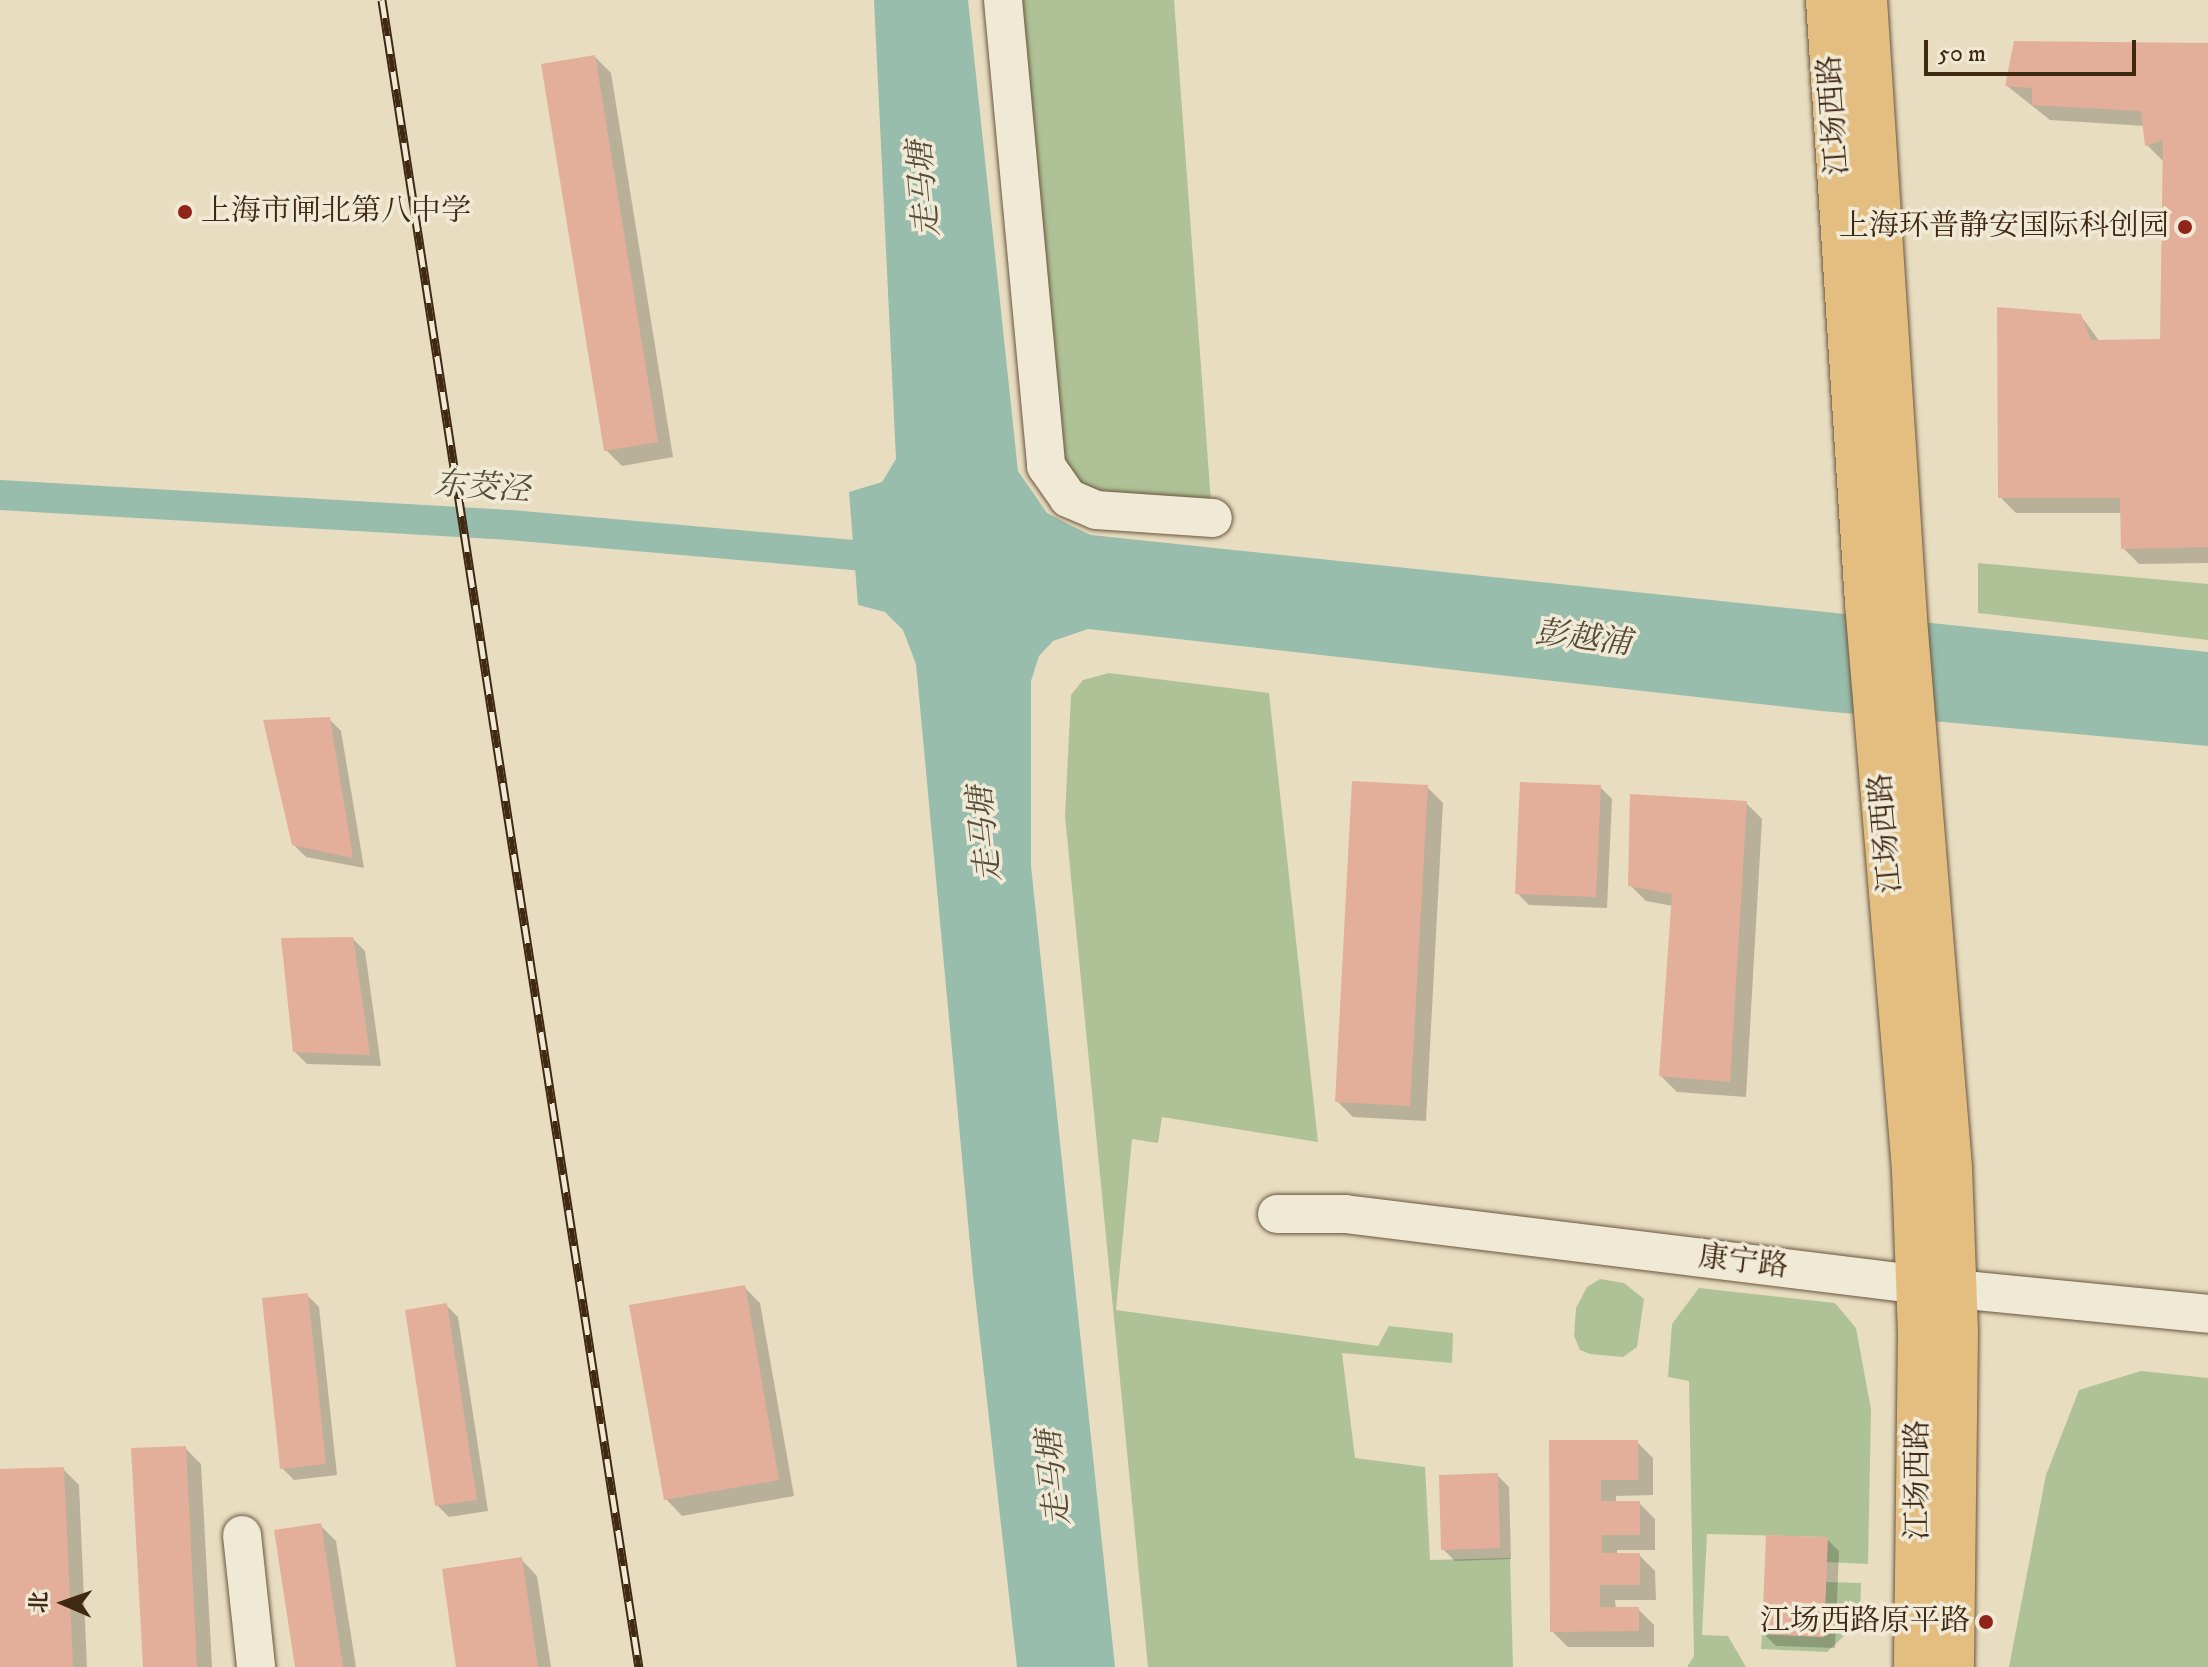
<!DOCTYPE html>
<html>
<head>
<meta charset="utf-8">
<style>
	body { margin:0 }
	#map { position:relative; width:2208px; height:1667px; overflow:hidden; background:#e8ddc0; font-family:"IM FELL DW Pica","Noto Serif SC",serif }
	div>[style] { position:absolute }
	.green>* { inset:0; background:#afc297 }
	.water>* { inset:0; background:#98bdac }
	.shadow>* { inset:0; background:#0003 }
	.canal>* { height:30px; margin:-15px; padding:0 15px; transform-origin:15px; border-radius:15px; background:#98bdac }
	.building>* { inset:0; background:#e4af9a }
	.roads { filter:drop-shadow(0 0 2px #6a563e) drop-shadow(0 0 2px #6a563e) }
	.minor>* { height:38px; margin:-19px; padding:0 19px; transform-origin:19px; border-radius:19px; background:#f0e9d6 }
	.major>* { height:44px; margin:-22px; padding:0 22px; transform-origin:22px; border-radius:22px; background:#e4be80 }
	.rail>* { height:9px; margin-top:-4.5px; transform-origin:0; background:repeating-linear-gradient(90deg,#f0e9d6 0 18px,#402913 0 36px); box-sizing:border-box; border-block:2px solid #402913 }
	.dots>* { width:22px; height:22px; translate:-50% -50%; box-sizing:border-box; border:4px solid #f0e9d6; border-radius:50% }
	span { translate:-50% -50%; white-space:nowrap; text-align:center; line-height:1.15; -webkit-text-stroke:7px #f0e9d6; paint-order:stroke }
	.street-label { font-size:30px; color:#402913 }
	.poi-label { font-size:30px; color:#402913 }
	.left { translate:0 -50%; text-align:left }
	.right { translate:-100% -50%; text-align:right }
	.water-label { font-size:32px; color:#564e39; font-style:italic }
	.north { position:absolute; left:24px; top:1563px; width:80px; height:80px; -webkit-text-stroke:6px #f0e9d6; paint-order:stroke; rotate:272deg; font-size:22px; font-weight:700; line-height:32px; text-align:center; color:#402913 }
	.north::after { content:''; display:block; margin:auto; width:28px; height:36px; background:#402913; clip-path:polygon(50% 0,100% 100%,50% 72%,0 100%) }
	.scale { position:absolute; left:1924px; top:40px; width:212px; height:36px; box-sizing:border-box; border:4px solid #402913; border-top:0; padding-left:10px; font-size:24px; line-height:28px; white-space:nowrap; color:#402913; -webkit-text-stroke:6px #f0e9d6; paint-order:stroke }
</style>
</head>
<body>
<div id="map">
	<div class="green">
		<div style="clip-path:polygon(1020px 0,1174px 0,1211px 502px,1092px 496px,1066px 469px)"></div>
		<div style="clip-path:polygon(1978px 563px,2208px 584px,2208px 640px,1978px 613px)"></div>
		<div style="clip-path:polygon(1109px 673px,1269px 693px,1318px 1142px,1162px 1117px,1158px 1143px,1132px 1139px,1116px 1310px,1378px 1346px,1389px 1326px,1453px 1333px,1452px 1363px,1342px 1353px,1355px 1458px,1425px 1467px,1430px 1560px,1510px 1558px,1513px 1667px,1148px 1667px,1065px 816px,1071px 695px,1083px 680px)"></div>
		<div style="clip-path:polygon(1600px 1279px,1624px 1283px,1644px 1299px,1637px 1347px,1623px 1357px,1590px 1354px,1580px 1350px,1574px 1336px,1576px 1308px,1587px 1287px)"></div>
		<div style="clip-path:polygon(1699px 1288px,1835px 1303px,1856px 1328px,1871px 1409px,1868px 1564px,1826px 1562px,1827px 1537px,1707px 1534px,1702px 1635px,1728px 1636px,1746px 1667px,1687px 1667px,1694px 1656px,1689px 1381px,1668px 1377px,1672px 1324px)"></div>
		<div style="clip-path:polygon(2141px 1371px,2208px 1378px,2208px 1667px,2009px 1667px,2046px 1475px,2079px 1390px)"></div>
		<div style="clip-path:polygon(1826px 1582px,1861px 1583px,1860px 1621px,1827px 1652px,1761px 1649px,1762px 1634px,1823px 1637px)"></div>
	</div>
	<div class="water">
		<div style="clip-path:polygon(874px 0,968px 0,1018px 471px,1047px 513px,1074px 527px,1091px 535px,2208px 652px,2208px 746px,1822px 711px,1088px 629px,1053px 641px,1039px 656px,1031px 681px,1031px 866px,1115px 1667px,1017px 1667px,973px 1276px,916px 664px,903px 630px,885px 612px,858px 605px,849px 492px,882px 482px,896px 459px)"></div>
	</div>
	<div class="shadow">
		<div style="clip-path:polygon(2208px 45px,2208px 563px,2139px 564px,2123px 548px,2122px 513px,2016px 513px,2000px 497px,2081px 316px,2100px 342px,2162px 341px,2163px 161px,2147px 145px,2145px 126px,2050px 120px,2007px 86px)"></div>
		<div style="clip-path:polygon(595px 57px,611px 73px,673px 457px,622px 466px,606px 450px)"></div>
		<div style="clip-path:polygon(329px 719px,341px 731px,364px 868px,306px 857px,293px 844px)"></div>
		<div style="clip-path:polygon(1427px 787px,1443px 803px,1426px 1121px,1353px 1117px,1337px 1101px)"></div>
		<div style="clip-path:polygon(1600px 787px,1612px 799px,1607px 908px,1529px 905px,1517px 893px)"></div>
		<div style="clip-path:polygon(1746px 803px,1762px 819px,1746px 1097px,1677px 1092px,1661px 1076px,1673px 906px,1646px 901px,1630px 885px)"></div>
		<div style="clip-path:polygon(353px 939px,365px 951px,381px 1066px,307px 1064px,295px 1052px)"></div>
		<div style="clip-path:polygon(744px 1287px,760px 1303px,794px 1496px,682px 1516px,666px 1499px)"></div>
		<div style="clip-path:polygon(307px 1295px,319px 1307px,337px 1475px,294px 1480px,282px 1468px)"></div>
		<div style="clip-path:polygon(446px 1305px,458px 1317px,488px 1511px,449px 1517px,437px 1505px)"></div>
		<div style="clip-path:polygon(1551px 1442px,1637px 1442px,1653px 1458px,1653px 1495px,1616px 1496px,1616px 1503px,1639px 1503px,1655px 1519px,1655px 1550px,1617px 1550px,1617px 1555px,1639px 1555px,1655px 1571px,1656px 1600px,1615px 1600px,1616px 1609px,1638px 1609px,1654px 1625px,1654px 1647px,1568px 1647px,1552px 1631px)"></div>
		<div style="clip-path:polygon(185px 1448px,201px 1464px,212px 1667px,145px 1667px)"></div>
		<div style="clip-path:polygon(63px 1469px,79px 1485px,87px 1667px,2px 1667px,0 1471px)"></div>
		<div style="clip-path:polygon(1497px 1475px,1509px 1487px,1511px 1559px,1455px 1561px,1443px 1549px)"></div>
		<div style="clip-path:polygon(320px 1525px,336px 1541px,356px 1667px,297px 1667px)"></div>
		<div style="clip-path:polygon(1827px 1539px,1839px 1551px,1835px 1648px,1776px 1646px,1764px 1634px)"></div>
		<div style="clip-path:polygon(521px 1559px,537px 1576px,551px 1667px,458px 1667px)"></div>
	</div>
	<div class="canal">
		<div style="left:0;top:495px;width:511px;rotate:3.37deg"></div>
		<div style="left:510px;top:525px;width:387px;rotate:5deg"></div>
	</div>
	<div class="building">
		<div style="clip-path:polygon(2014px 41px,2208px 43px,2208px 547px,2121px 549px,2120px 498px,1998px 498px,1997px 307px,2081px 314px,2091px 340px,2160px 339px,2163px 140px,2145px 146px,2141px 111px,2032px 105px,2032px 88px,2005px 86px)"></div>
		<div style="clip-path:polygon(595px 55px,658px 442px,604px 451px,541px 64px)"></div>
		<div style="clip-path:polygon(330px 717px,353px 858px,292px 845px,263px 720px)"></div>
		<div style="clip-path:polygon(1352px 781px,1428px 785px,1410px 1106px,1335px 1102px)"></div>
		<div style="clip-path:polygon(1520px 782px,1601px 785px,1596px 897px,1515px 894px)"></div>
		<div style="clip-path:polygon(1630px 794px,1747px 801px,1730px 1082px,1659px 1076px,1672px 894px,1628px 886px)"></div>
		<div style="clip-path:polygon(353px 937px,370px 1055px,293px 1052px,281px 938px)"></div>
		<div style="clip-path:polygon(745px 1285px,779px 1480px,664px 1500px,629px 1305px)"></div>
		<div style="clip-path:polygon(308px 1293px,326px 1464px,280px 1469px,262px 1298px)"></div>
		<div style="clip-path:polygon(447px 1303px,477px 1500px,435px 1506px,405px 1310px)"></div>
		<div style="clip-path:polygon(1549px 1440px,1638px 1440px,1638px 1480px,1601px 1480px,1601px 1501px,1640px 1501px,1640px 1535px,1602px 1535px,1602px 1553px,1640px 1553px,1640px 1585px,1600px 1585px,1600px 1607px,1639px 1607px,1639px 1631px,1550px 1632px)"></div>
		<div style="clip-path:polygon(186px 1446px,197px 1667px,143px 1667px,131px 1448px)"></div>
		<div style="clip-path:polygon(64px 1467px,73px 1667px,0 1667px,0 1469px)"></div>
		<div style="clip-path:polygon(1498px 1473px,1500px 1548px,1441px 1550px,1439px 1475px)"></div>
		<div style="clip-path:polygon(321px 1523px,343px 1667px,295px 1667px,274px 1530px)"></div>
		<div style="clip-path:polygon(1766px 1535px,1828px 1537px,1824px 1637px,1762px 1634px)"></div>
		<div style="clip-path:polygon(522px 1557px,538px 1667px,456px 1667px,442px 1569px)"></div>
	</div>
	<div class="roads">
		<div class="minor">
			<div style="left:1003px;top:0;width:468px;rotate:84.7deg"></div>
			<div style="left:1046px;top:466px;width:39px;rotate:55deg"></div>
			<div style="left:1068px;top:498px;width:30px;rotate:23deg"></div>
			<div style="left:1096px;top:510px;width:117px;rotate:3.9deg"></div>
			<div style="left:1277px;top:1214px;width:68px"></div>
			<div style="left:1345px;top:1214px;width:615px;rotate:7.01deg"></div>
			<div style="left:1955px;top:1289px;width:254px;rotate:5.6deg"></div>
			<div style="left:242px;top:1535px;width:133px;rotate:83.9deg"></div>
		</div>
		<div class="major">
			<div style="left:1828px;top:0;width:604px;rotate:86.3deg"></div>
			<div style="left:1867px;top:603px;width:569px;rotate:85.26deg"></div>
			<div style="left:1914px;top:1170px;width:163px;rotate:87.9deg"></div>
			<div style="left:1920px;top:1333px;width:334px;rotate:90.7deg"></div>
			<div style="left:1865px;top:0;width:620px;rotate:86.3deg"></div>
			<div style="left:1905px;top:619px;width:551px;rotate:85.31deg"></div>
			<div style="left:1950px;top:1168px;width:165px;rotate:87.9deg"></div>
			<div style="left:1956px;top:1333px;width:334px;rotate:90.7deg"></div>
		</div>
	</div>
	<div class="rail">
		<div style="left:382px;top:0;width:1687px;rotate:81.24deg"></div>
	</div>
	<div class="dots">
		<div style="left:185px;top:212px;background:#8f2418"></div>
		<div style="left:2185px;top:227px;background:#8f2418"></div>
		<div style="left:1986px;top:1622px;background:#8f2418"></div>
	</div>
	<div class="street-label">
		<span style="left:1835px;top:115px;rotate:-94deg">江场西路</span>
		<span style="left:1887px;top:833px;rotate:-95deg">江场西路</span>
		<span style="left:1743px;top:1263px;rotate:7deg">康宁路</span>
		<span style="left:1919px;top:1480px;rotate:-90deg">江场西路</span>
	</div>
	<div class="poi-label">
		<span class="left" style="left:201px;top:212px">上海市闸北第八中学</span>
		<span class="right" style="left:2169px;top:227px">上海环普静安国际科创园</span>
		<span class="right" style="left:1970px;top:1622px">江场西路原平路</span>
	</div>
	<div class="water-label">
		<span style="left:925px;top:189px;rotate:-95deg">走马塘</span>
		<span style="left:482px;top:488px;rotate:4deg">东茭泾</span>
		<span style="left:1583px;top:639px;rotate:7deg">彭越浦</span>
		<span style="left:986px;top:834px;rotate:-96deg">走马塘</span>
		<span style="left:1055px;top:1478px;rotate:-96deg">走马塘</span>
	</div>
	<div class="north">北</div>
	<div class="scale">50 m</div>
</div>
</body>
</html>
